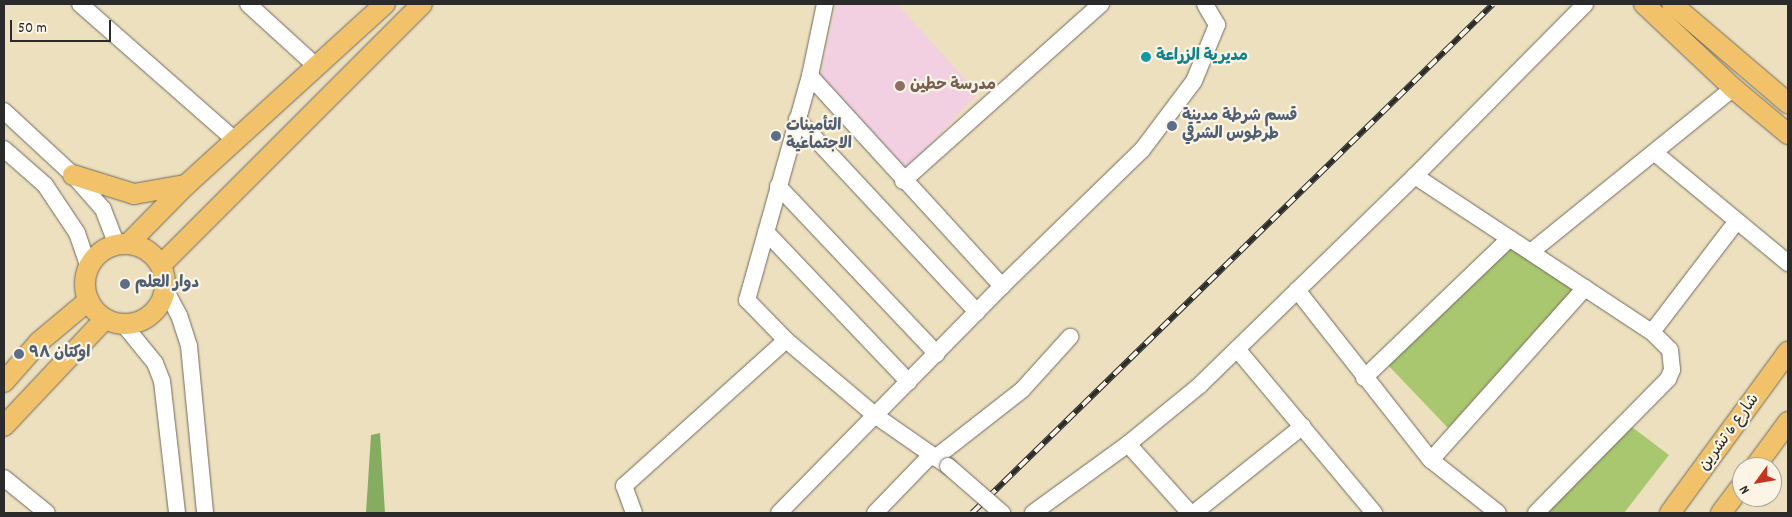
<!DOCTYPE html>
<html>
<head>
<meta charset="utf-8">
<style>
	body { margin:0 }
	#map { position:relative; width:1792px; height:517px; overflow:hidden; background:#ede0be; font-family:Dekko,"Playpen Sans Arabic",sans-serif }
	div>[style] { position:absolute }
	.built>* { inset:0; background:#f2cfe1 }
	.green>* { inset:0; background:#a8c76e }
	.forest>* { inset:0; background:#86ac61 }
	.roads { filter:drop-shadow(0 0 1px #6f6a5e) drop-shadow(0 0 1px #6f6a5e) }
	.minor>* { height:16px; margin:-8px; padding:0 8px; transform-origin:8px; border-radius:8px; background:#fff }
	.major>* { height:20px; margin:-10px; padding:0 10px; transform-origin:10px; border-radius:10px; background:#f2c26a }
	.major>.ring { margin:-10px; padding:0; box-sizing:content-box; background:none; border:20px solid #f2c26a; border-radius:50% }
	.rail>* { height:5.5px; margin-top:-2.75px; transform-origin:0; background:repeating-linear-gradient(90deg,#fcf5e5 0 11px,#2b2b2b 0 22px); box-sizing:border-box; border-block:1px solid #2b2b2b }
	.bridges { filter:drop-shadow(0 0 1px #6f6a5e) drop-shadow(0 0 1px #6f6a5e) }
	.minor-bridge>* { height:16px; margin:-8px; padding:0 8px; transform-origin:8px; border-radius:8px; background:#fff }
	.dots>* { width:14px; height:14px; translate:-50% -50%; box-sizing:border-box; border:2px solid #fcf5e5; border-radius:50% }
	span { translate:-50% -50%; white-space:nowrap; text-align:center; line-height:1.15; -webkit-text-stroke:4.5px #fcf5e5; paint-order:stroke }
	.culture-label { font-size:16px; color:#0d838f; font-weight:700 }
	.left { translate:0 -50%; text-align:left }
	.education-label { font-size:16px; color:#785e54; font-weight:700 }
	.service-label { font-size:16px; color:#4e5e75; font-weight:700 }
	.street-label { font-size:16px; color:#2b2b2b }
	.frame { position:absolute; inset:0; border:5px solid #2b2b2b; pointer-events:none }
	.north { position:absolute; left:1732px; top:457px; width:50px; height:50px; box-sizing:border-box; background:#fcf5e5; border:1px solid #a8a49b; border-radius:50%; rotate:238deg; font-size:14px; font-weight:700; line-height:20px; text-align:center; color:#2b2b2b }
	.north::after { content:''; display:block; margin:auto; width:18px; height:22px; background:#c8321e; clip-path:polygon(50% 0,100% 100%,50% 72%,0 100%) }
	.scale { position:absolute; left:10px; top:20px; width:101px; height:22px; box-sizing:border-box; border:2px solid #2b2b2b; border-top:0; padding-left:6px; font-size:15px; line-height:18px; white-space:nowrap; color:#2b2b2b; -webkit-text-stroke:4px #fcf5e5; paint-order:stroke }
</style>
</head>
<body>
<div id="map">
	<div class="built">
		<div style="clip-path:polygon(836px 4px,897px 4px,978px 93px,908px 169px,820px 79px)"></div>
	</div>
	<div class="green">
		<div style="clip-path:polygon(1509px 243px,1573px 289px,1448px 428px,1385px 362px)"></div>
		<div style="clip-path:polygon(1628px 424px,1669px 455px,1624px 513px,1546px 513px)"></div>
	</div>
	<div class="forest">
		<div style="clip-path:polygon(380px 433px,385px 513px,366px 513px,371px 435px)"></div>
	</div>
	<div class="roads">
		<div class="minor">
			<div style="left:80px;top:4px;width:208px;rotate:41.3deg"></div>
			<div style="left:248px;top:4px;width:93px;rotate:42.4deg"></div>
			<div style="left:825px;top:4px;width:74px;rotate:101.8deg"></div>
			<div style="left:810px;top:76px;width:233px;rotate:105.7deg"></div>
			<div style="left:747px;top:300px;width:56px;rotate:45.7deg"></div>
			<div style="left:786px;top:340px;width:118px;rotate:40.2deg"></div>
			<div style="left:876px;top:416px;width:88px;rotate:34.8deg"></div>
			<div style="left:810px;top:76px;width:285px;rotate:47.6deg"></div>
			<div style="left:4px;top:111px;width:94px;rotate:42.8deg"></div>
			<div style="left:73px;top:175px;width:45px;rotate:48.6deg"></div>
			<div style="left:103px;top:209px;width:39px;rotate:69deg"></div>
			<div style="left:797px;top:119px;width:264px;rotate:47deg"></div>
			<div style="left:4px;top:149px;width:55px;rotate:41.3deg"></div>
			<div style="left:45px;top:185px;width:58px;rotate:56.3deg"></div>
			<div style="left:77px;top:233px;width:37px;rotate:71deg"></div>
			<div style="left:1655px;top:153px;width:173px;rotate:39.6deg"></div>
			<div style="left:1415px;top:176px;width:284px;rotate:33.4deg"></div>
			<div style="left:1652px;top:332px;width:25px;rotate:45deg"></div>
			<div style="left:1670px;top:350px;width:20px;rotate:84deg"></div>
			<div style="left:1672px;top:370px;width:10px;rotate:114deg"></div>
			<div style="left:1668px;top:379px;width:188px;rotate:134.6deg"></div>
			<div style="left:903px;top:181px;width:266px;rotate:-41.8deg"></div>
			<div style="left:778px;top:186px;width:231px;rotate:46.6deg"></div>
			<div style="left:766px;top:232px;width:207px;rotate:46.4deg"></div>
			<div style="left:1532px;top:251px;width:259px;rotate:-39deg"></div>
			<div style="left:1297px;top:290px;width:216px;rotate:51.8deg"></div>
			<div style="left:1431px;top:460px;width:85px;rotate:38.3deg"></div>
			<div style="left:166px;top:291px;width:27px;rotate:62deg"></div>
			<div style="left:179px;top:315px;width:33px;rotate:72deg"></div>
			<div style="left:189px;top:346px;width:168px;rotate:84.5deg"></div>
			<div style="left:124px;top:325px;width:49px;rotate:50.8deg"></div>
			<div style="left:155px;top:363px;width:19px;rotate:69deg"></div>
			<div style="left:162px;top:381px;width:133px;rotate:83.5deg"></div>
			<div style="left:1652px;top:332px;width:138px;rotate:-52.6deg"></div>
			<div style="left:1237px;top:349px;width:214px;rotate:50.1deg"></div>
			<div style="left:1364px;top:378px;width:202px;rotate:-43.8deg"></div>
			<div style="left:1128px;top:444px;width:93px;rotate:48.1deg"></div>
			<div style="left:935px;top:458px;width:110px;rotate:-38deg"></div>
			<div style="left:1022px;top:390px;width:72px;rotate:-47.8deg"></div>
			<div style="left:1431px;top:460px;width:231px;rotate:-48.2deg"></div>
			<div style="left:4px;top:478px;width:55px;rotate:39.1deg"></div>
			<div style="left:634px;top:513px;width:29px;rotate:-110deg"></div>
			<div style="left:624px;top:486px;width:218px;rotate:-42deg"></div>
			<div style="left:779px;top:513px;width:318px;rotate:-45.5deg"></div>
			<div style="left:1002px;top:286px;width:195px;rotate:-44.2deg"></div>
			<div style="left:1142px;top:150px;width:86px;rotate:-53deg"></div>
			<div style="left:1194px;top:81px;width:61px;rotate:-67.7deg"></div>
			<div style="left:1217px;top:25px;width:24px;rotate:-120deg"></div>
			<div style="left:875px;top:513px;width:81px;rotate:-46deg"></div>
			<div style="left:1033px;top:513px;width:117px;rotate:-36deg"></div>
			<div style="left:1128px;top:444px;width:93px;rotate:-39.3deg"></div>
			<div style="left:1200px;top:385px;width:300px;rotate:-44.2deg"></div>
			<div style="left:1415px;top:176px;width:242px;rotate:-45.3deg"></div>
			<div style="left:1194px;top:513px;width:139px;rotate:-38.6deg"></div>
		</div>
		<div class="major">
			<div style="left:1644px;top:4px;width:122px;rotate:43.3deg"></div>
			<div style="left:1733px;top:88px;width:72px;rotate:39.9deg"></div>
			<div style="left:1672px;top:4px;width:153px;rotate:40.5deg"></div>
			<div style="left:73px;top:175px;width:64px;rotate:17.3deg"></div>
			<div style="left:134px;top:194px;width:53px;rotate:-9.8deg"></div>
			<div style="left:128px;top:244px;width:83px;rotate:-45.5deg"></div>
			<div style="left:186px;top:185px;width:269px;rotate:-42.3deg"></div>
			<div class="ring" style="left:85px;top:244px;width:60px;height:60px"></div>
			<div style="left:161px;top:265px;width:369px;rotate:-45deg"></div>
			<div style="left:4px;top:382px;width:53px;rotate:-48.8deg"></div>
			<div style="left:39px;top:342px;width:65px;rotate:-40deg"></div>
			<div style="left:4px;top:426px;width:147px;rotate:-46.7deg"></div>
			<div style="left:1755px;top:467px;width:56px;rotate:-53.7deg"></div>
			<div style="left:1670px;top:513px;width:200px;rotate:-53.8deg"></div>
			<div style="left:1721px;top:513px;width:35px;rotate:-53deg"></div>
		</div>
	</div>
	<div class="rail">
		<div style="left:972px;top:513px;width:728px;rotate:-44.33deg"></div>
	</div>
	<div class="bridges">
		<div class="minor-bridge">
			<div style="left:948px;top:466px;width:72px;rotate:41deg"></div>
		</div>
	</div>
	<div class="dots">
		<div style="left:1146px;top:57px;background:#0f9aa8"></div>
		<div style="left:900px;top:86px;background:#8d6e63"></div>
		<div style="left:1172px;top:126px;background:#5c6f8a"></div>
		<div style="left:776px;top:136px;background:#5c6f8a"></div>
		<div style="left:125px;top:284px;background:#5c6f8a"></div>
		<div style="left:19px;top:354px;background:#5c6f8a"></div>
	</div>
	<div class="culture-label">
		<span class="left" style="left:1156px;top:57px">مديرية الزراعة</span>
	</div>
	<div class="education-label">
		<span class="left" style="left:910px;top:86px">مدرسة حطين</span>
	</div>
	<div class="service-label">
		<span class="left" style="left:1182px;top:126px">قسم شرطة مدينة<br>طرطوس الشرقي</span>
		<span class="left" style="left:786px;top:136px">التأمينات<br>الاجتماعية</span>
		<span class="left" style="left:135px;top:284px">دوار العلم</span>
		<span class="left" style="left:29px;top:354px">اوكتان ٩٨</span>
	</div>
	<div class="street-label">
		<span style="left:1730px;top:433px;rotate:-54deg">شارع 6 تشرين</span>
	</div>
	<div class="frame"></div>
	<div class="north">N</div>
	<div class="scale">50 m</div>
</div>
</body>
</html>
